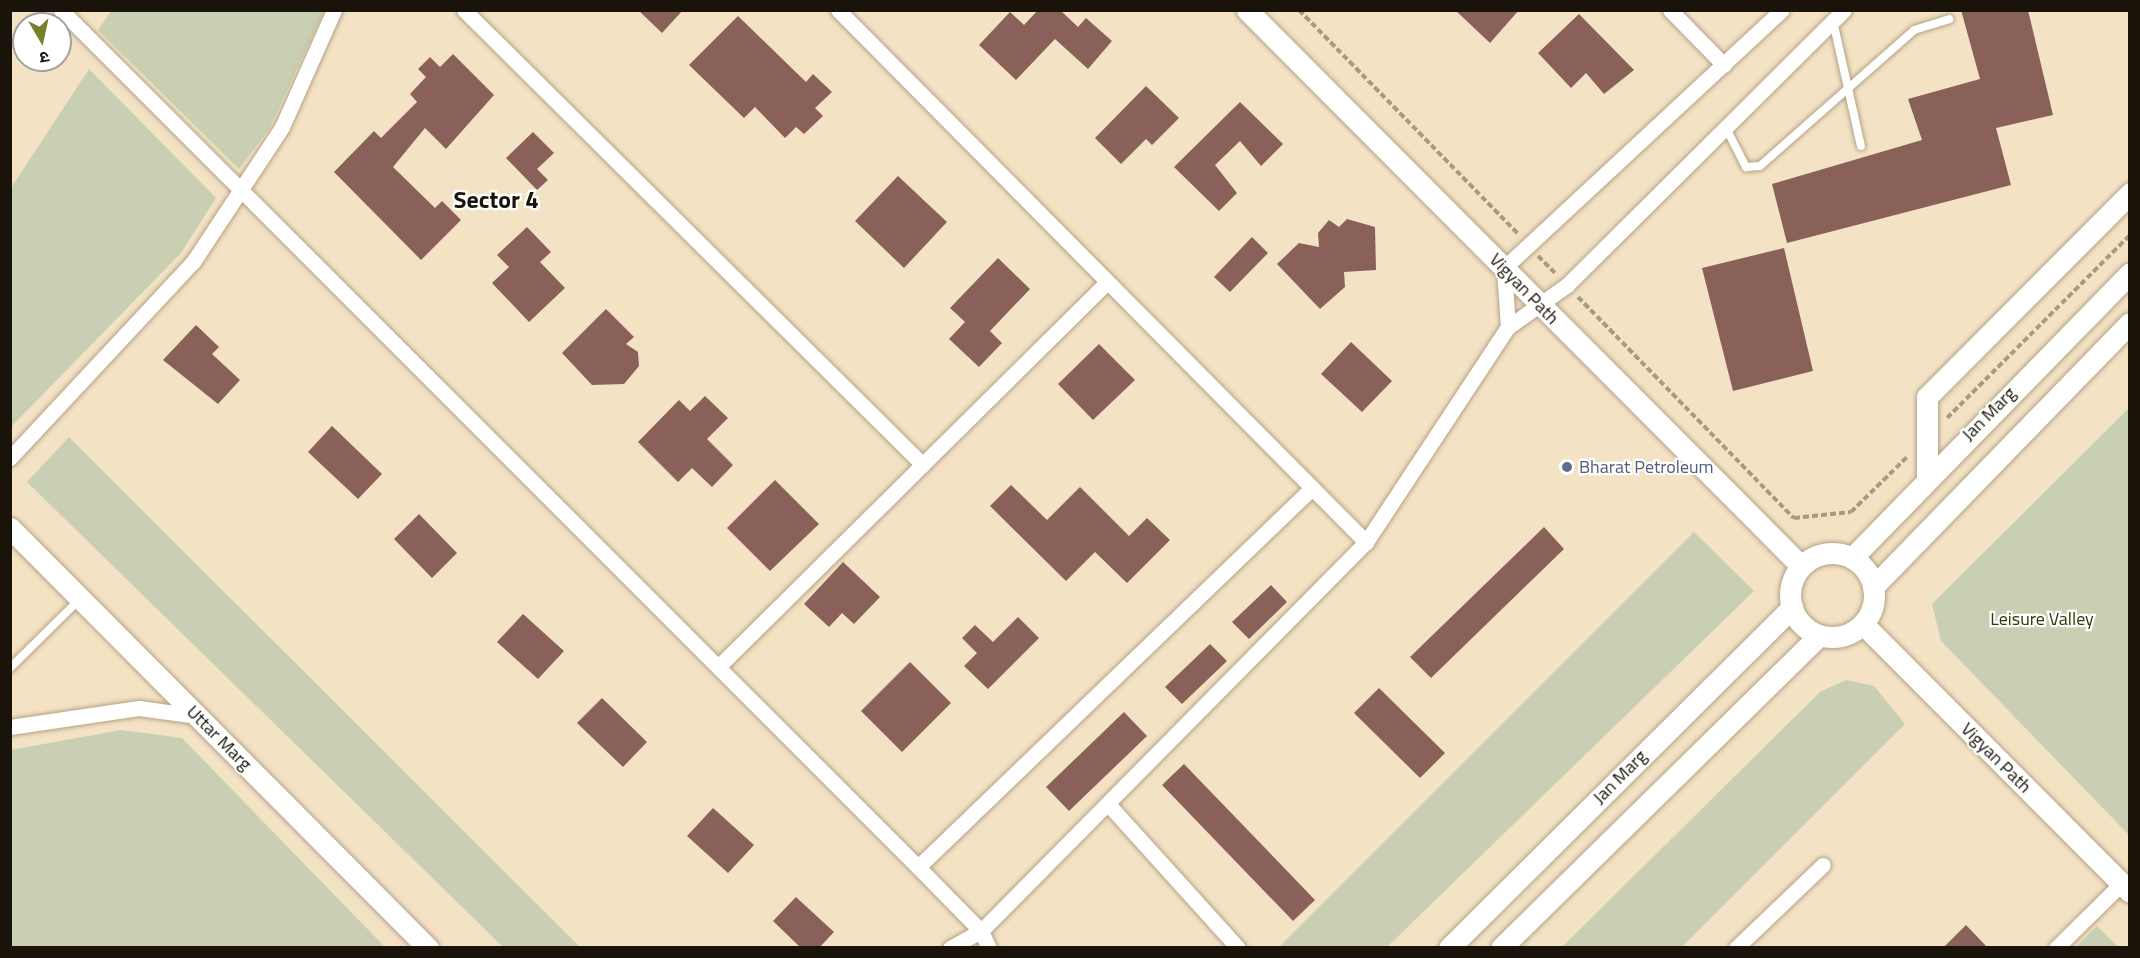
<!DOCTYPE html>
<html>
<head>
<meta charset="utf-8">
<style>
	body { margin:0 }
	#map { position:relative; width:2140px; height:958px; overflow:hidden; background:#f4e2c4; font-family:"Titillium Web","Noto Sans Devanagari",sans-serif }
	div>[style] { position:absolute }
	.green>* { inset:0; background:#c9cfb2 }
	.building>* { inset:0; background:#8a6158 }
	.path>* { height:4px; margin-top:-2px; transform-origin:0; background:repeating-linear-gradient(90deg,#a89a83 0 6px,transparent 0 9px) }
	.roads { filter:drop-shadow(0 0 2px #b3a386) drop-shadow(0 0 2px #b3a386) }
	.lane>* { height:8px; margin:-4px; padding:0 4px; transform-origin:4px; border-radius:4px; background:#fff }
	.street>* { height:15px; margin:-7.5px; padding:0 7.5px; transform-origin:7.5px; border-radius:7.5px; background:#fff }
	.secondary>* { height:21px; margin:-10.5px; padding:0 10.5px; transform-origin:10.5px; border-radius:10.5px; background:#fff }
	.secondary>.ring { margin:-10.5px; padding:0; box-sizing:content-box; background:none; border:21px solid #fff; border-radius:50% }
	.dots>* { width:16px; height:16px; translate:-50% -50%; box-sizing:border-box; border:3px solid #fff; border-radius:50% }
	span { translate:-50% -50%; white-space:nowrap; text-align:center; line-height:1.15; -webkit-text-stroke:4.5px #fff; paint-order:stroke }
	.street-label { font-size:18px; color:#191309 }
	.service-label { font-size:18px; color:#4e5e75 }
	.left { translate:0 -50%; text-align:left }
	.park-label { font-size:18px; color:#303604 }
	.district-label { font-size:24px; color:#191309; font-weight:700 }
	.frame { position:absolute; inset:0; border:12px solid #191309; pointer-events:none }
	.north { position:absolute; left:12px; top:12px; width:60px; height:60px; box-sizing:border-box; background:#fff; border:2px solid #a3a19d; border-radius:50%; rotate:171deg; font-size:16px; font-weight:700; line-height:24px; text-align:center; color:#191309 }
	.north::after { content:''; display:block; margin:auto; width:21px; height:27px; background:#79802c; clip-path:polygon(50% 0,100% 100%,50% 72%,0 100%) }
</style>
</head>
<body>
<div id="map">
	<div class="green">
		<div style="clip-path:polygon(111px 11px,111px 10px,324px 11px,269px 129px,239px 169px,98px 30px)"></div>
		<div style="clip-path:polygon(89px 69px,216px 198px,181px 253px,11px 427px,11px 188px)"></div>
		<div style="clip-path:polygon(2129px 408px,2129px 835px,1941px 641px,1932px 604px)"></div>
		<div style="clip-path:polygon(69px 437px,580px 947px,503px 947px,27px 482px)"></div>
		<div style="clip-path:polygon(1694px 532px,1754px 591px,1387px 947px,1279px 947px)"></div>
		<div style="clip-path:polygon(1846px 680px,1874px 686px,1905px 724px,1682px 947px,1562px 947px,1820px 692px)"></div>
		<div style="clip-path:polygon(121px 730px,182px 738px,385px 947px,11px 947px,11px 750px)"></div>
		<div style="clip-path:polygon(2097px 926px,2118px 947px,2076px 947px)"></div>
	</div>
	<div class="building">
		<div style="clip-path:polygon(638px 10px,683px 10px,662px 33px)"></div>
		<div style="clip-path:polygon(1038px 10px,1060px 10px,1078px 27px,1086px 18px,1112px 41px,1088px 69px,1055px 39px,1016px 80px,979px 45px,1010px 12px,1024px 25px)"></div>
		<div style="clip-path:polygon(1455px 10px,1519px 10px,1490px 43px)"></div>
		<div style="clip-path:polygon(1961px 10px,2028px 10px,2053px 115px,1996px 128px,2011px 185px,1787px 243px,1772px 184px,1922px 140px,1908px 99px,1980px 79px)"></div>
		<div style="clip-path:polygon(1579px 14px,1634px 70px,1604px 94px,1586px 73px,1571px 88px,1538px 53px)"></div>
		<div style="clip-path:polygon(738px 16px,806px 82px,813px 74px,832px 92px,815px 108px,823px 116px,804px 134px,796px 127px,785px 138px,755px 107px,744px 118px,689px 65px)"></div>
		<div style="clip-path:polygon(453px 54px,494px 95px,446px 149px,425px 128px,393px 167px,435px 208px,442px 201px,461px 220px,421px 260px,334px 172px,374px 131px,381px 138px,417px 102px,410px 94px,426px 77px,418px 69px,430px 57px,440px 67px)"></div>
		<div style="clip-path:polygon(1146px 86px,1179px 118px,1152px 145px,1146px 139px,1121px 164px,1095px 138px)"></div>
		<div style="clip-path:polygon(1240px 102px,1283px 144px,1261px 166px,1240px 141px,1215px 165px,1237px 193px,1219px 211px,1174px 167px)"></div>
		<div style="clip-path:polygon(533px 132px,554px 153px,537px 169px,548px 180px,537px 190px,506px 158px)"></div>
		<div style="clip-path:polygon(898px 176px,947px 222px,904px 268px,855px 221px)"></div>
		<div style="clip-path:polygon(1347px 219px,1375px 227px,1376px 270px,1344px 272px,1345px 287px,1320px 309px,1277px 264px,1299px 243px,1319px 247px,1318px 233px,1329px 220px,1339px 227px)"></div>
		<div style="clip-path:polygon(527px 227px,551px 252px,540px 262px,565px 288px,529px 322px,492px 283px,509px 267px,497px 255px)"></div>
		<div style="clip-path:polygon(1252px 237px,1268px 253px,1230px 292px,1214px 277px)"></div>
		<div style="clip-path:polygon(1784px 248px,1813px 371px,1733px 391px,1702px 268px)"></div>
		<div style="clip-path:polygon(998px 258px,1030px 289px,990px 331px,1002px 343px,979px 367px,949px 339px,965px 322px,950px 308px)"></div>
		<div style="clip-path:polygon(606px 309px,634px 337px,626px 344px,638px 352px,639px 366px,624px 384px,592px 385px,562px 353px)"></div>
		<div style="clip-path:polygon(196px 325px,219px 347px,212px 354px,240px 380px,218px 404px,163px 360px)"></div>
		<div style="clip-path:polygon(1351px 342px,1392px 381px,1362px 412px,1321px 374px)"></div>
		<div style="clip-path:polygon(1099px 344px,1135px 380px,1093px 420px,1058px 384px)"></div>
		<div style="clip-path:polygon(705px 396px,728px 418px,707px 439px,733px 465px,712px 487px,692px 468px,678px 482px,638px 442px,679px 400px,690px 411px)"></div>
		<div style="clip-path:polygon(332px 426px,382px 474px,358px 499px,308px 452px)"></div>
		<div style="clip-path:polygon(775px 480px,819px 524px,770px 571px,727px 528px)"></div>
		<div style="clip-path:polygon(1011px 485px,1047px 520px,1080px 487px,1129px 536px,1147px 518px,1170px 540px,1127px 583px,1095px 552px,1066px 581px,990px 506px)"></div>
		<div style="clip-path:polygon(419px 514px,457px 553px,432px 578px,394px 539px)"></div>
		<div style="clip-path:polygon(1544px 527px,1564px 549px,1431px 678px,1410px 657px)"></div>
		<div style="clip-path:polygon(843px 562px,880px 597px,854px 624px,842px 613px,829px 627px,804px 604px)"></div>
		<div style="clip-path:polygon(1271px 585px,1287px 602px,1249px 639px,1232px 622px)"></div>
		<div style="clip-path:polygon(523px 614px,564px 651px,538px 679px,497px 642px)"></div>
		<div style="clip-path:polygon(1018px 617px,1039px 638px,988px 689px,964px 666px,977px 653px,962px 638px,975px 625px,993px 642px)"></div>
		<div style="clip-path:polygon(1210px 644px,1227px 661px,1182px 704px,1165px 687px)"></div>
		<div style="clip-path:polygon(910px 662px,951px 703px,902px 752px,861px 711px)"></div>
		<div style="clip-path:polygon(1379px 688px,1445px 753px,1420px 778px,1354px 713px)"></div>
		<div style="clip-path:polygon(602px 698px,647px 742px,623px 767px,577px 723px)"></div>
		<div style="clip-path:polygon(1124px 712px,1147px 736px,1069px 811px,1046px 787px)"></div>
		<div style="clip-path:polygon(1184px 764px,1315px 900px,1293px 921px,1162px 785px)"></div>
		<div style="clip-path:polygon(713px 808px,754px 845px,728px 873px,687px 836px)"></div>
		<div style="clip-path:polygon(796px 897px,834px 932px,819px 948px,801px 948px,773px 921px)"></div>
		<div style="clip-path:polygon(1966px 925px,1988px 948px,1943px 948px)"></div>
	</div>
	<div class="path">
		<div style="left:1299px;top:10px;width:315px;rotate:45.6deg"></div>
		<div style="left:1538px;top:256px;width:25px;rotate:45deg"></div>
		<div style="left:1578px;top:297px;width:309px;rotate:45.7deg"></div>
		<div style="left:1794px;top:518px;width:57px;rotate:-6deg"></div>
		<div style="left:1851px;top:512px;width:78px;rotate:-44.5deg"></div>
		<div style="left:1947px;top:418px;width:259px;rotate:-45deg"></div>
	</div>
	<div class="roads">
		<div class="lane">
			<div style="left:1833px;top:21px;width:128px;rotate:77.4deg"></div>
			<div style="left:1727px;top:130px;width:42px;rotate:62.8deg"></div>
			<div style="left:1746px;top:167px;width:14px;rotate:-4deg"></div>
			<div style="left:1760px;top:166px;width:205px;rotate:-41.4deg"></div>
			<div style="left:1914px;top:30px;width:37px;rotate:-17deg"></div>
			<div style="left:10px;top:668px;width:98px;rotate:-44.6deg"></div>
		</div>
		<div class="street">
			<div style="left:61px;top:10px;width:1212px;rotate:45deg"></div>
			<div style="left:918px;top:867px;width:90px;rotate:45.5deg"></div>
			<div style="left:981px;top:931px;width:19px;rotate:65deg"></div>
			<div style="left:464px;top:10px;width:646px;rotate:44.75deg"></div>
			<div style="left:838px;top:10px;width:750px;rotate:45.22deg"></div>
			<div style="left:1670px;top:10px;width:77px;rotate:45.5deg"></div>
			<div style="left:1508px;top:327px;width:59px;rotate:-93.9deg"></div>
			<div style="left:1504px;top:268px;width:379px;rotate:-42.9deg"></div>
			<div style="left:10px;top:458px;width:268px;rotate:-47deg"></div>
			<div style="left:193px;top:262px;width:162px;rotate:-56.6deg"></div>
			<div style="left:282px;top:127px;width:128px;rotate:-66deg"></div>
			<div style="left:718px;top:667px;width:547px;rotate:-44.7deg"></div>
			<div style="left:10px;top:727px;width:130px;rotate:-8.4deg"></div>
			<div style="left:139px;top:708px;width:59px;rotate:7.9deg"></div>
			<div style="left:1108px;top:804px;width:194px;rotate:47.9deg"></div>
			<div style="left:918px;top:867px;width:545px;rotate:-43.89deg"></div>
			<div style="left:950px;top:948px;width:35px;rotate:-29deg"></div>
			<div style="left:981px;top:931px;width:547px;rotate:-45.3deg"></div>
			<div style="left:1366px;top:542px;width:258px;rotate:-56.6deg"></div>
			<div style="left:1508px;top:327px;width:72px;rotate:-35.4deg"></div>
			<div style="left:1567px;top:285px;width:390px;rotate:-44.8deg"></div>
			<div style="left:1736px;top:948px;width:120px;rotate:-43.7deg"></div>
			<div style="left:2056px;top:948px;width:91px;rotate:-44.6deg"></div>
		</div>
		<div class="secondary">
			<div style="left:1247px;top:10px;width:785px;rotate:45.1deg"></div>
			<div style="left:1927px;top:477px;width:80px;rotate:-90deg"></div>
			<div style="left:1927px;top:397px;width:288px;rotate:-45.1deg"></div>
			<div style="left:10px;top:528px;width:593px;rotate:45.14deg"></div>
			<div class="ring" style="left:1790px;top:553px;width:63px;height:63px"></div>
			<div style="left:1852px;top:558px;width:398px;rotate:-45.7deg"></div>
			<div style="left:1873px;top:587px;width:368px;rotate:-45.8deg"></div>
			<div style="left:1863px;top:624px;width:378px;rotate:45.1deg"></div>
			<div style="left:1449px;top:948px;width:484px;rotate:-44.8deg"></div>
			<div style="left:1501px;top:948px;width:446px;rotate:-44.5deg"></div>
		</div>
	</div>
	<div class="dots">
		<div style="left:1567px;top:467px;background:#5c6f8a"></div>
	</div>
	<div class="street-label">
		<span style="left:1524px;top:289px;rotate:46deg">Vigyan Path</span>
		<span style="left:1989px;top:414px;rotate:-45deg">Jan Marg</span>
		<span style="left:219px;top:738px;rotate:45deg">Uttar Marg</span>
		<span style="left:1996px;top:758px;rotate:45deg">Vigyan Path</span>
		<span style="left:1620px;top:777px;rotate:-45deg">Jan Marg</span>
	</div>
	<div class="service-label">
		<span class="left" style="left:1579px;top:467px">Bharat Petroleum</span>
	</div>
	<div class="park-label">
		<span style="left:2042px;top:619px">Leisure Valley</span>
	</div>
	<div class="district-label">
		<span style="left:496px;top:200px">Sector 4</span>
	</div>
	<div class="frame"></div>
	<div class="north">उ</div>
</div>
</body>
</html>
